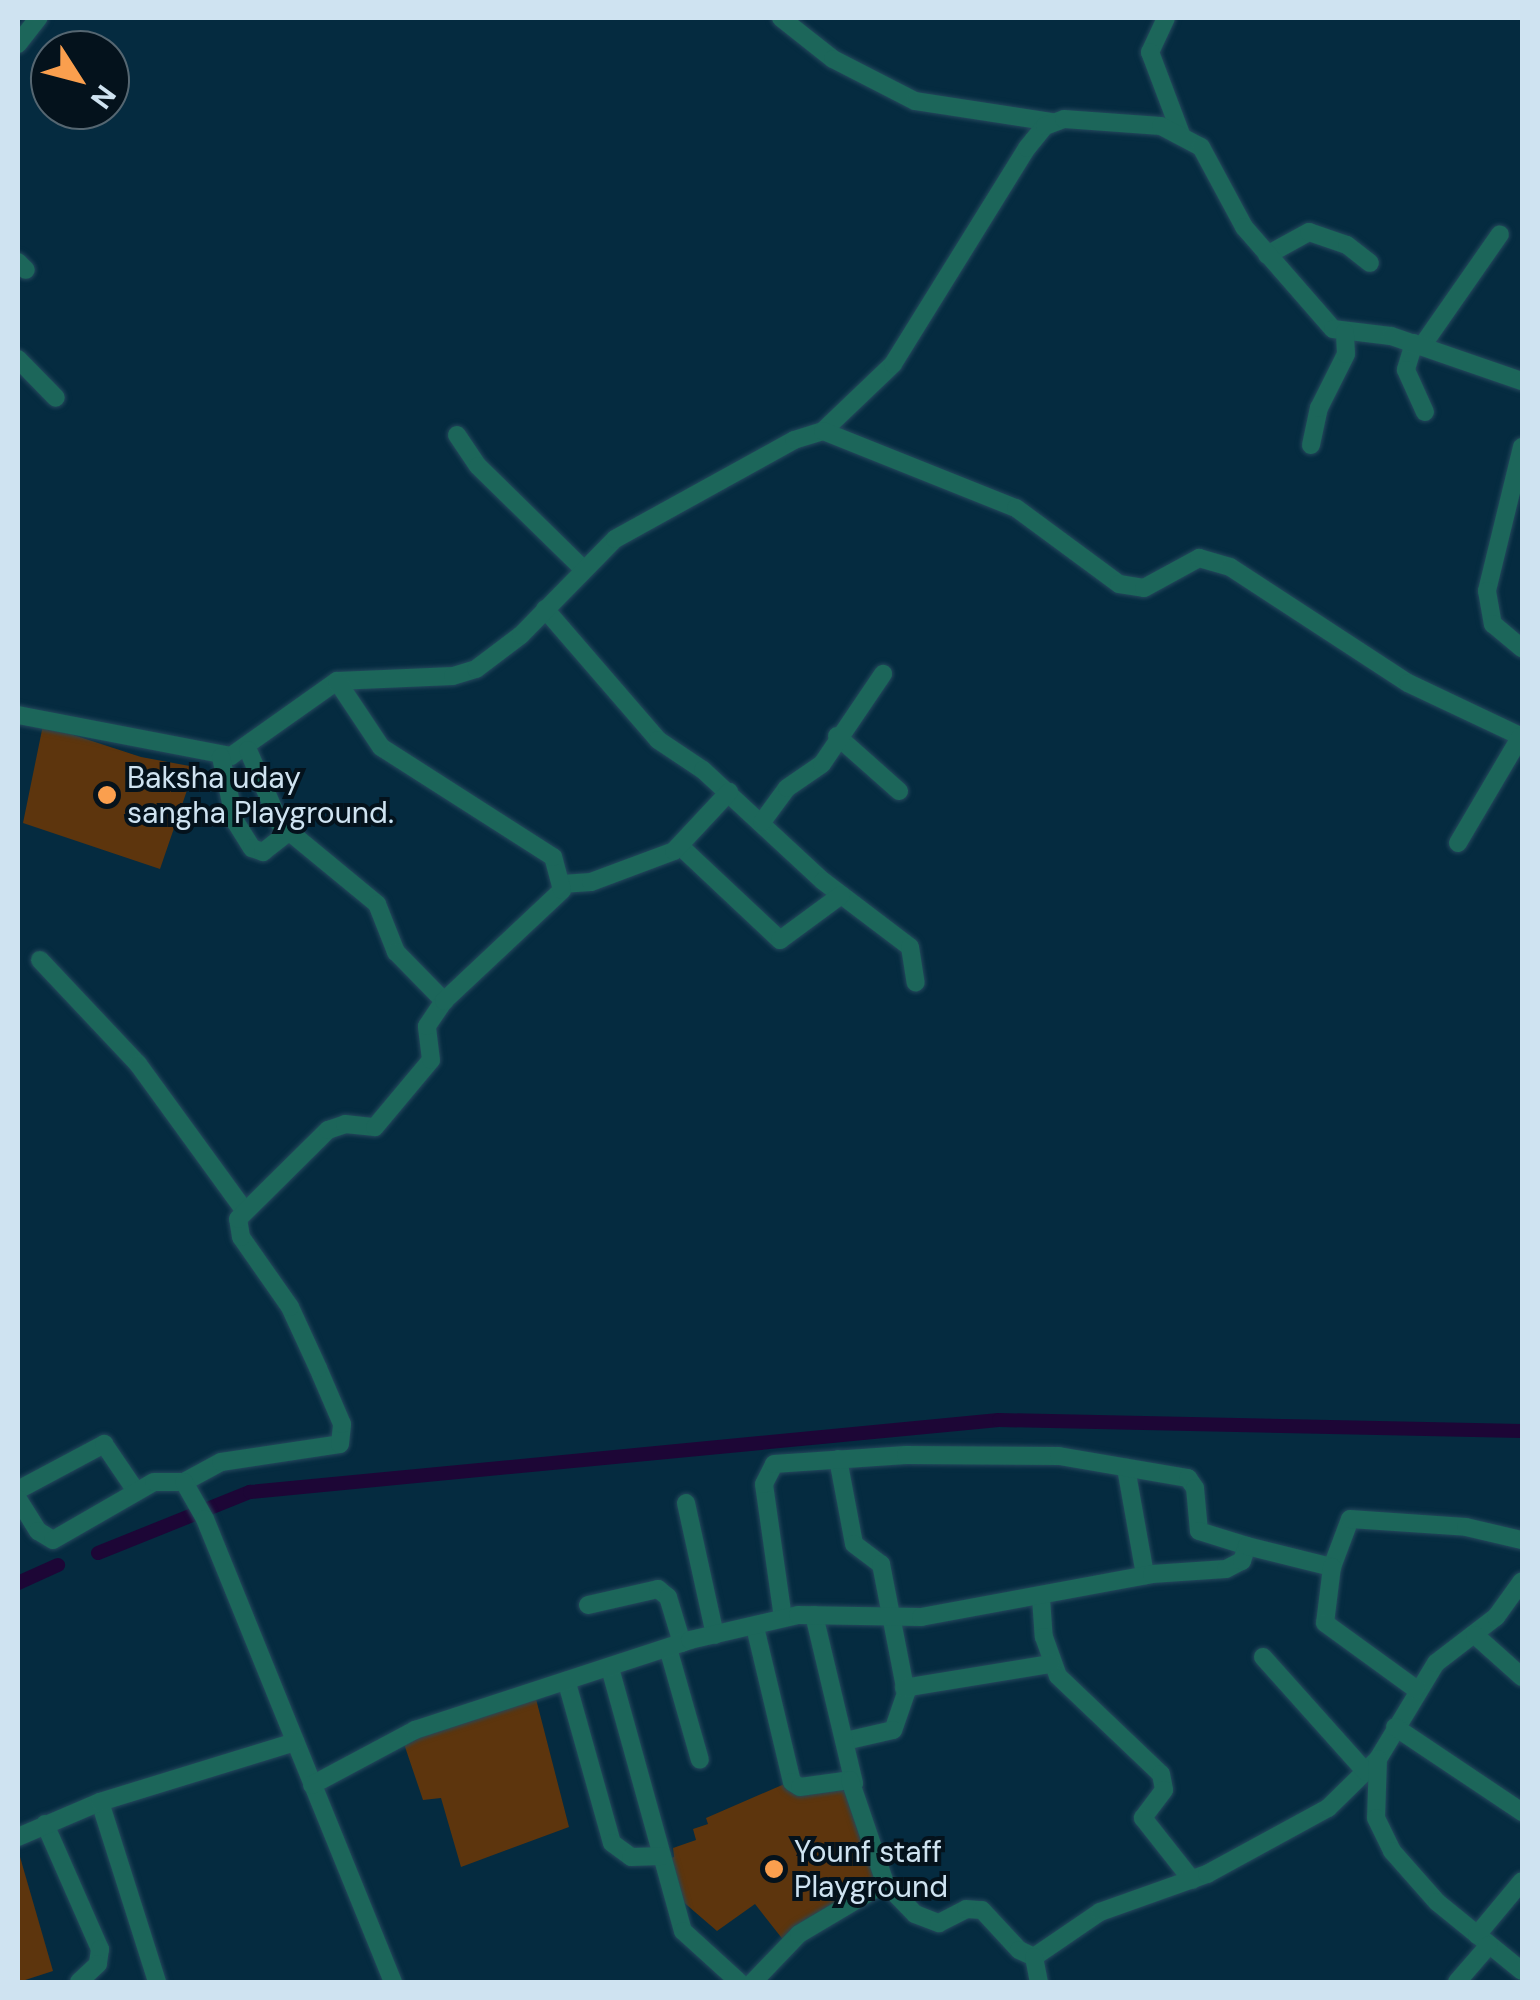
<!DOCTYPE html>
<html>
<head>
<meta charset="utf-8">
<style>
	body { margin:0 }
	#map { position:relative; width:1540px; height:2000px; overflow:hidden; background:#052b40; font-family:"DM Sans",sans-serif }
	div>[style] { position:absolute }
	.green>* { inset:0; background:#5d350d }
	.canal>* { height:14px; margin:-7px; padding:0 7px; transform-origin:7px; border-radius:7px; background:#1d0636 }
	.roads { filter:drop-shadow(0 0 2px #25485c) drop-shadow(0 0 2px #25485c) }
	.minor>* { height:18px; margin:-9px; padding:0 9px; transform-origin:9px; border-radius:9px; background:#1c665a }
	.dots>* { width:28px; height:28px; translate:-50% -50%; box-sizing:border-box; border:5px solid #04121c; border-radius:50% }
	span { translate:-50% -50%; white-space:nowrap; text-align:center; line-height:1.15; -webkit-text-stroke:8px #04121c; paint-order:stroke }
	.poi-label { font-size:30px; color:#cfe3f1 }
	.left { translate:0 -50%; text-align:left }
	.frame { position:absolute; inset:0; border:20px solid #cfe3f1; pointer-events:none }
	.north { position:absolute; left:30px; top:30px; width:100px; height:100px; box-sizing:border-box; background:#04121c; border:2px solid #556671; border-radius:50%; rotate:126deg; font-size:28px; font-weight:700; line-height:40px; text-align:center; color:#cfe3f1 }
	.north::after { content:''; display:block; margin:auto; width:35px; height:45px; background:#fa9f4e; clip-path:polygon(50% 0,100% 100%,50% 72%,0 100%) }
</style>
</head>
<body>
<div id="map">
	<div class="green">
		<div style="clip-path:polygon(43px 725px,141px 757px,195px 767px,160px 869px,23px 823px)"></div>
		<div style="clip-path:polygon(535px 1695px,569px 1827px,461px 1867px,441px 1798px,423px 1800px,402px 1738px)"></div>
		<div style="clip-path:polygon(789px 1782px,855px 1784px,885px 1881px,788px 1946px,755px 1904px,717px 1931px,681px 1900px,665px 1860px,674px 1857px,673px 1848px,696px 1840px,693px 1829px,708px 1824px,706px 1818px)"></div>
		<div style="clip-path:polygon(18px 1850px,53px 1971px,19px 1982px,18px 1982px)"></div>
	</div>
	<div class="canal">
		<div style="left:98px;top:1553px;width:164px;rotate:-21.9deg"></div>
		<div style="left:250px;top:1492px;width:752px;rotate:-5.49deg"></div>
		<div style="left:999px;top:1420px;width:523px;rotate:1.2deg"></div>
		<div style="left:18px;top:1583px;width:44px;rotate:-24.2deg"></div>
	</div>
	<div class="roads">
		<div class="minor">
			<div style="left:781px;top:18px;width:66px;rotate:38.3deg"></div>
			<div style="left:833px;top:59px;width:92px;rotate:27.1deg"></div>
			<div style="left:915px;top:101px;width:140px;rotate:8.7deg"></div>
			<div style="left:1166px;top:18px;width:38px;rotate:115deg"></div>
			<div style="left:1150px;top:52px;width:88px;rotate:69.3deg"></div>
			<div style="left:18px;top:44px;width:33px;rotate:-52deg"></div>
			<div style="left:1267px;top:255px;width:48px;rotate:-28.7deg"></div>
			<div style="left:1309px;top:232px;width:40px;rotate:18.9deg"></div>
			<div style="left:1347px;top:245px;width:29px;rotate:38deg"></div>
			<div style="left:18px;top:262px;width:11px;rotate:45deg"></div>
			<div style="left:1414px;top:343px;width:28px;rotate:107deg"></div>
			<div style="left:1406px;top:370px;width:46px;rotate:65.7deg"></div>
			<div style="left:1422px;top:346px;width:136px;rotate:-55.1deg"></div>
			<div style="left:18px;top:359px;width:54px;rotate:45.7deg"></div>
			<div style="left:823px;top:431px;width:97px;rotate:-43.7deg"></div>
			<div style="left:893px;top:364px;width:254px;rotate:-58.2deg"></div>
			<div style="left:1027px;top:148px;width:28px;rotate:-51deg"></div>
			<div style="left:1045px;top:126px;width:20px;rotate:-20deg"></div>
			<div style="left:1064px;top:119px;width:97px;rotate:4.1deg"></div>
			<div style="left:1161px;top:126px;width:45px;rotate:27.7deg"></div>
			<div style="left:1201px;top:147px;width:91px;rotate:61.7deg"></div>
			<div style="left:1244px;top:227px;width:135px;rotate:48.9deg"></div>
			<div style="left:1333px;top:329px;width:58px;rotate:6.9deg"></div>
			<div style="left:1391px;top:336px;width:139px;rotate:19deg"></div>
			<div style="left:457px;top:435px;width:37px;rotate:56deg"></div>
			<div style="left:478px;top:466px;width:147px;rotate:44.4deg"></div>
			<div style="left:1311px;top:445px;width:38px;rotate:-78deg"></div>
			<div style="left:1319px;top:408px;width:60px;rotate:-63.4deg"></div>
			<div style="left:1346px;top:354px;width:22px;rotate:-93deg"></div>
			<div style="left:1522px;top:447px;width:148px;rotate:103.7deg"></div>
			<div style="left:1487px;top:591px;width:34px;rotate:80deg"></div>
			<div style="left:1493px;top:624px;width:38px;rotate:40deg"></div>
			<div style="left:545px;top:609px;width:173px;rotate:49.2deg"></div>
			<div style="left:658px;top:740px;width:54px;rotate:33.7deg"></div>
			<div style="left:703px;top:770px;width:163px;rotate:42.8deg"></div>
			<div style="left:823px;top:881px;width:109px;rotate:37.2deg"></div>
			<div style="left:910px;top:947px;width:36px;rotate:81deg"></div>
			<div style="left:18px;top:715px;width:217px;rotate:10.9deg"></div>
			<div style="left:231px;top:756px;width:130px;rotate:-35.3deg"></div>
			<div style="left:337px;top:681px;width:116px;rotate:-2.5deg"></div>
			<div style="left:453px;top:676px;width:24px;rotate:-17deg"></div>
			<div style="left:476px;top:669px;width:56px;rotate:-37.1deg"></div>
			<div style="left:521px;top:635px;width:134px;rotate:-45.6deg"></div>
			<div style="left:615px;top:539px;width:205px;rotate:-28.9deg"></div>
			<div style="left:794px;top:440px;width:30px;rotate:-17deg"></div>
			<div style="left:823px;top:431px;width:208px;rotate:21.8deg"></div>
			<div style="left:1016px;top:508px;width:128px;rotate:36.4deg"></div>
			<div style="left:1119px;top:584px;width:25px;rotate:9deg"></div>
			<div style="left:1144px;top:588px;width:63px;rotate:-28.6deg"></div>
			<div style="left:1199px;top:558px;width:32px;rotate:16deg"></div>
			<div style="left:1230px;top:567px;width:212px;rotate:33.1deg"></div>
			<div style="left:1408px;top:683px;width:126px;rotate:25.3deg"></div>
			<div style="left:837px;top:736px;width:83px;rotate:41.6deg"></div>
			<div style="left:248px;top:750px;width:81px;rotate:66.6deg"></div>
			<div style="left:280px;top:824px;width:126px;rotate:39.5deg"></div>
			<div style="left:377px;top:904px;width:52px;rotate:68.4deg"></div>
			<div style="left:396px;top:952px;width:69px;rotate:45.6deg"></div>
			<div style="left:221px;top:757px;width:66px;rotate:77.7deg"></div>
			<div style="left:235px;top:821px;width:32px;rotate:58deg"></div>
			<div style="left:252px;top:848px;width:12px;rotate:20deg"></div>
			<div style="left:263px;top:852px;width:31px;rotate:-38deg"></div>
			<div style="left:762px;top:822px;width:42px;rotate:-53.7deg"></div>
			<div style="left:787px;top:788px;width:42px;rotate:-34.4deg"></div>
			<div style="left:822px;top:764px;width:109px;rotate:-55.9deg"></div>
			<div style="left:1458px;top:843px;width:124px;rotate:-59.5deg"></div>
			<div style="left:681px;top:847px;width:136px;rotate:43.2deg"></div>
			<div style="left:780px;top:940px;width:76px;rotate:-36.4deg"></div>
			<div style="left:562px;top:884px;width:29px;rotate:-4deg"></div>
			<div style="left:591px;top:882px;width:89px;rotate:-20.5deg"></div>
			<div style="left:674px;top:851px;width:81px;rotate:-47deg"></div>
			<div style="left:40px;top:960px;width:143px;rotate:46.7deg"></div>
			<div style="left:138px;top:1064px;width:180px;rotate:54deg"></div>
			<div style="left:838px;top:1459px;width:86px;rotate:79.3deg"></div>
			<div style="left:854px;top:1544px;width:34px;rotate:37deg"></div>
			<div style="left:881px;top:1564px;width:131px;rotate:79deg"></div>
			<div style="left:906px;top:1693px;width:39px;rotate:109deg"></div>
			<div style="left:893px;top:1730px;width:49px;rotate:167.1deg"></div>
			<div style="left:1126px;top:1468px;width:109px;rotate:79.9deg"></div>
			<div style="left:184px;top:1482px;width:42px;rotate:-28.4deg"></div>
			<div style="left:221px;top:1462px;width:120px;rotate:-8.6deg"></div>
			<div style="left:340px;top:1444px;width:20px;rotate:-84deg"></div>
			<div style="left:342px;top:1424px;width:61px;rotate:-113.2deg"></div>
			<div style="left:318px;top:1368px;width:67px;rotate:-114.7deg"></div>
			<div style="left:290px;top:1307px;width:85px;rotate:-125deg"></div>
			<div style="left:241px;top:1237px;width:18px;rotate:-99deg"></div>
			<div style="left:238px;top:1219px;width:127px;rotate:-44.7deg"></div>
			<div style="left:328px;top:1130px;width:18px;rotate:-19deg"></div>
			<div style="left:345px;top:1124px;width:30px;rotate:6deg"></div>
			<div style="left:375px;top:1127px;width:87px;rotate:-50.1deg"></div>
			<div style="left:431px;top:1060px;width:34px;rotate:-97deg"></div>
			<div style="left:427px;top:1026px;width:30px;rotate:-56deg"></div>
			<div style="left:444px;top:1001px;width:162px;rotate:-43.2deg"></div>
			<div style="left:562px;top:890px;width:34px;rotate:-105deg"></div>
			<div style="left:553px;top:857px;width:204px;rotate:-147.4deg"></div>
			<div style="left:381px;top:747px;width:79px;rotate:-123.7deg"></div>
			<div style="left:18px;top:1490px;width:98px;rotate:-28.1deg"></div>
			<div style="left:104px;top:1444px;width:57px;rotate:55.8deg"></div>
			<div style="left:18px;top:1499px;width:38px;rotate:58deg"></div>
			<div style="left:38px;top:1531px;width:17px;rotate:31deg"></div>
			<div style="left:53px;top:1540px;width:116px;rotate:-29.9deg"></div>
			<div style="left:154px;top:1482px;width:30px"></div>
			<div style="left:184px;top:1482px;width:43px;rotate:60.4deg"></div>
			<div style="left:205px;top:1519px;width:500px;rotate:67.9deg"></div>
			<div style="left:686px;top:1503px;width:135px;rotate:77.6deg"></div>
			<div style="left:1332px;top:1567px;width:51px;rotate:-69.4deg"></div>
			<div style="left:1350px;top:1519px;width:116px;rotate:3.9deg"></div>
			<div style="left:1466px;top:1527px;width:57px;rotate:13.1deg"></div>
			<div style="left:1041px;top:1598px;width:39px;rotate:86deg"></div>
			<div style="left:1044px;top:1637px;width:41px;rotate:70.3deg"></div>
			<div style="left:1058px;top:1676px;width:142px;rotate:43.6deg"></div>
			<div style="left:1161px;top:1774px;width:16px;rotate:79deg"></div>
			<div style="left:1164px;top:1790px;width:35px;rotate:127deg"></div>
			<div style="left:1143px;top:1818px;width:79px;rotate:51.7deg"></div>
			<div style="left:588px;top:1605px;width:72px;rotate:-12.9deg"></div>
			<div style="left:658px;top:1589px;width:13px;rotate:39deg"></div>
			<div style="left:668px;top:1597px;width:48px;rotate:73.1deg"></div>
			<div style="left:814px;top:1615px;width:173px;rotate:76.6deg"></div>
			<div style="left:783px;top:1618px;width:135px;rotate:-98.1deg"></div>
			<div style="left:764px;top:1484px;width:22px;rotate:-63deg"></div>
			<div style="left:774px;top:1464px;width:132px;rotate:-3.9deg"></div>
			<div style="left:906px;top:1455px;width:153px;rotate:0.4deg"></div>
			<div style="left:1059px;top:1456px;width:131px;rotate:9.7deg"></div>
			<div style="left:1188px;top:1478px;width:12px;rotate:55deg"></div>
			<div style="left:1195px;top:1488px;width:43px;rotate:84.7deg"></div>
			<div style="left:1199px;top:1531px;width:50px;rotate:17.4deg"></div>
			<div style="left:755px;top:1627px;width:159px;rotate:76.6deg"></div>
			<div style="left:792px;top:1782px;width:9px;rotate:32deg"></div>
			<div style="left:800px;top:1787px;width:50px;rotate:-8deg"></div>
			<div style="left:850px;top:1780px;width:109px;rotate:71.2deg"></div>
			<div style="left:885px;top:1883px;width:43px;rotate:45.9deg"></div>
			<div style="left:915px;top:1914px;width:26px;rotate:21deg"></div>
			<div style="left:939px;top:1923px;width:30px;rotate:-27deg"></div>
			<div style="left:966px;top:1909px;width:16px;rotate:4deg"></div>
			<div style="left:982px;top:1910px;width:54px;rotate:47.2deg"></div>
			<div style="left:1019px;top:1950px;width:17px;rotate:25deg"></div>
			<div style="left:1034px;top:1957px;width:80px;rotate:-34.3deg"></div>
			<div style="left:1100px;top:1912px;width:114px;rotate:-19.6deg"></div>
			<div style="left:1207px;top:1874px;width:138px;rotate:-28.6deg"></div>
			<div style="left:1328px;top:1808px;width:70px;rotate:-44.4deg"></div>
			<div style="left:1378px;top:1759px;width:112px;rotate:-58.9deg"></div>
			<div style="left:1436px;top:1663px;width:76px;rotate:-37.5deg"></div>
			<div style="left:1496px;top:1617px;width:44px;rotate:-54.2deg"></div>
			<div style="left:1475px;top:1635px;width:63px;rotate:41.8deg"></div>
			<div style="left:668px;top:1648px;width:116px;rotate:74.1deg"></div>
			<div style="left:1263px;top:1657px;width:154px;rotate:48.2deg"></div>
			<div style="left:610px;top:1668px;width:273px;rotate:74.5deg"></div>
			<div style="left:683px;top:1931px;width:76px;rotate:42.3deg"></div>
			<div style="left:567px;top:1683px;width:166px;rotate:74.3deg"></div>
			<div style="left:612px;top:1843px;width:24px;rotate:36deg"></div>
			<div style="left:631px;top:1857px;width:31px;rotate:-2deg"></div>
			<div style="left:904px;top:1688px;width:149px;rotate:-9.3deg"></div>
			<div style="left:1395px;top:1727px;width:153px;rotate:33.8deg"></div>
			<div style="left:1378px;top:1759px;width:59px;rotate:91.9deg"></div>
			<div style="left:1376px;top:1818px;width:37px;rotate:64deg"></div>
			<div style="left:1392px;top:1851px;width:68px;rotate:48.6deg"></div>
			<div style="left:1437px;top:1902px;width:109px;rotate:39.1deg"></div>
			<div style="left:312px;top:1785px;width:117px;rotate:-28.1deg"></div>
			<div style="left:415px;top:1730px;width:289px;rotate:-18.1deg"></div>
			<div style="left:690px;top:1640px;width:111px;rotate:-13deg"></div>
			<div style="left:798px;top:1615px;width:123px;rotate:0.9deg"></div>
			<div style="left:921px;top:1617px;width:235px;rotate:-10.5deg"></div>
			<div style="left:1152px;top:1574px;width:74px;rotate:-3.9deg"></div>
			<div style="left:1226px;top:1569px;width:18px;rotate:-27deg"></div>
			<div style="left:1242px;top:1561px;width:16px;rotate:-72deg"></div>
			<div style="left:1247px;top:1546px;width:88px;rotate:13.9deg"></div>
			<div style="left:1332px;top:1567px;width:56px;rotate:97.1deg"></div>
			<div style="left:1325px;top:1623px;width:112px;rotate:36deg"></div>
			<div style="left:100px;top:1802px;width:189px;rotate:72.4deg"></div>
			<div style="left:45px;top:1824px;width:137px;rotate:66.3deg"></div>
			<div style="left:100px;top:1949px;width:15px;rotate:98deg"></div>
			<div style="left:98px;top:1964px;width:26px;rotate:137deg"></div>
			<div style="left:18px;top:1837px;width:89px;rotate:-23.1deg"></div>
			<div style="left:100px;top:1802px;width:204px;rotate:-17.1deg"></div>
			<div style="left:1477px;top:1935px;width:70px;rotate:-50.2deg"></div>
			<div style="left:1034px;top:1957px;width:25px;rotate:79deg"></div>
			<div style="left:753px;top:1982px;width:66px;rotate:-46.2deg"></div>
			<div style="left:799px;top:1934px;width:100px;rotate:-30.7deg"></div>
			<div style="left:1457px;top:1982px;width:49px;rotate:-49.1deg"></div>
		</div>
	</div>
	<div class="dots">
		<div style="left:107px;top:795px;background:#fa9f4e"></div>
		<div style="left:774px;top:1869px;background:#fa9f4e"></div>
	</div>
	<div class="poi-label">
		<span class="left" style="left:127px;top:795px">Baksha uday<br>sangha Playground.</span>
		<span class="left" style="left:794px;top:1869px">Younf staff<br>Playground</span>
	</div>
	<div class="frame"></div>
	<div class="north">N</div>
</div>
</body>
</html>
